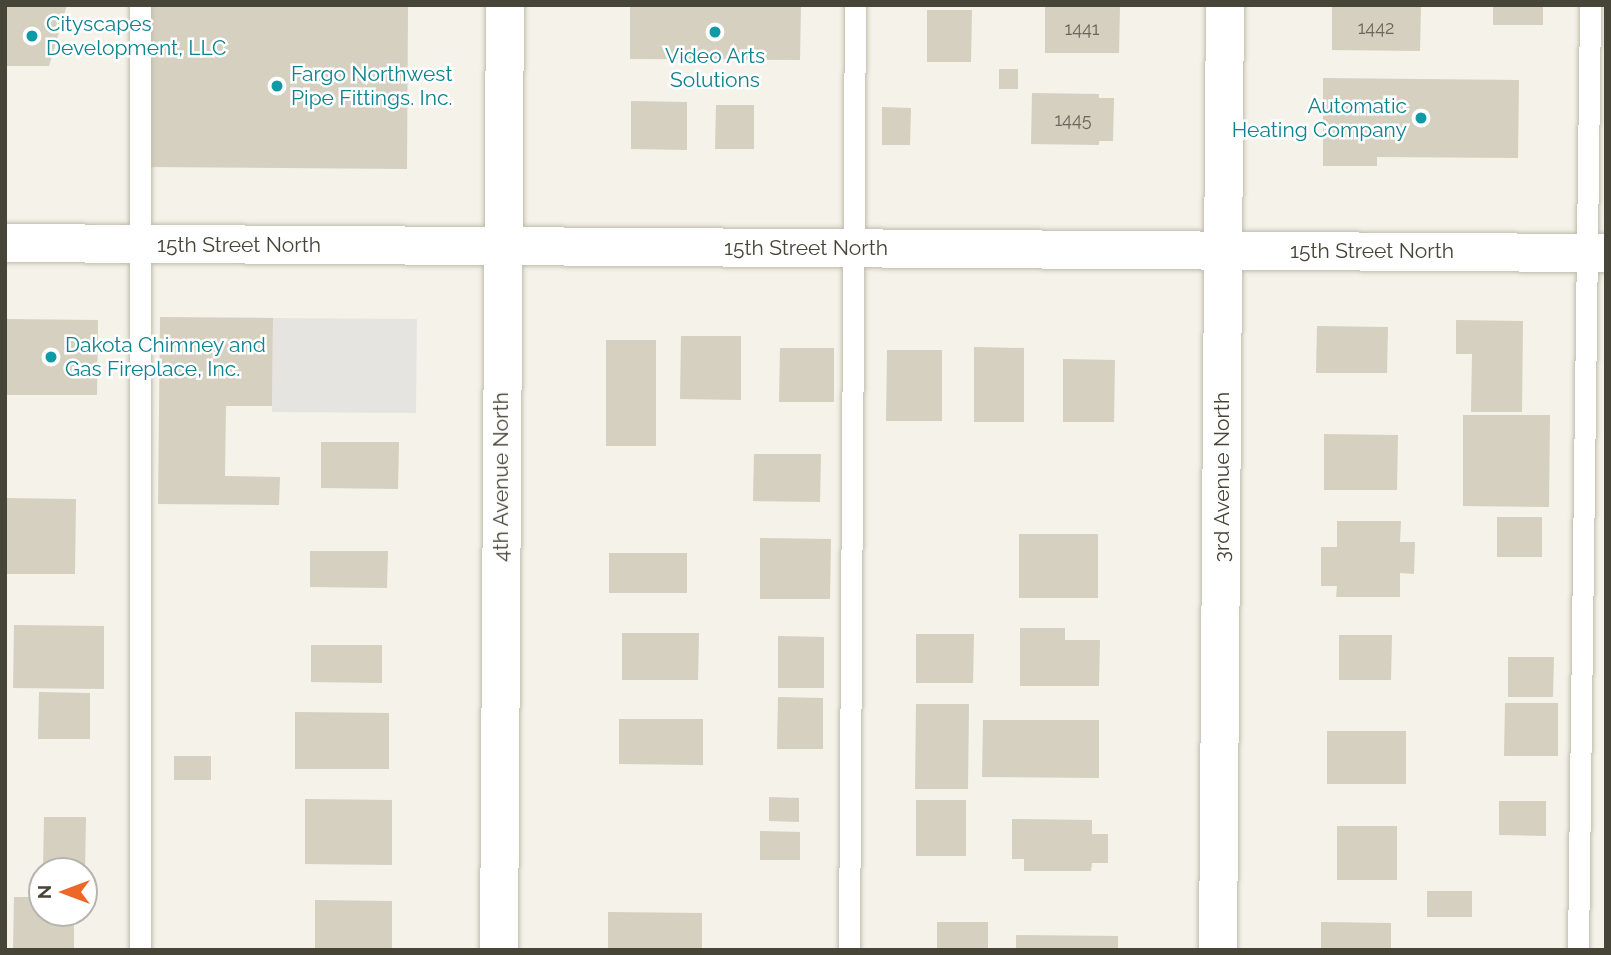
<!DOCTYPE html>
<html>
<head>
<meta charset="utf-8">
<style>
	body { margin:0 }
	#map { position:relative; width:1611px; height:955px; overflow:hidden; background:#f4f2e9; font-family:Raleway,sans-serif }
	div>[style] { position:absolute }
	.parking>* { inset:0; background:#e5e4e1 }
	.building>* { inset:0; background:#d5d0bf }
	.roads { filter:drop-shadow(0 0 2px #bfbcac) drop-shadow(0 0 2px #bfbcac) }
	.lane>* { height:21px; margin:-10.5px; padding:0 10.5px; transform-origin:10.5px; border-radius:10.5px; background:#fff }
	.street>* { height:38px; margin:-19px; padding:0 19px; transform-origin:19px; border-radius:19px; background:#fff }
	.dots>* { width:19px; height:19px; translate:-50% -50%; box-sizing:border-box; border:4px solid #fff; border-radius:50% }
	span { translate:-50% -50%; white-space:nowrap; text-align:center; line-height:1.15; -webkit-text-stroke:5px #fff; paint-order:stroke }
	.number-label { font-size:18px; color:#6a675a }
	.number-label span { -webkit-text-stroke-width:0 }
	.culture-label { font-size:21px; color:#0d838f }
	.left { translate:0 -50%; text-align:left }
	.right { translate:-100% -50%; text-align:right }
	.street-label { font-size:21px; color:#474438 }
	.frame { position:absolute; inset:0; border:7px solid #474438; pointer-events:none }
	.north { position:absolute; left:28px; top:857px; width:70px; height:70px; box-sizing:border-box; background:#fff; border:2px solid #b5b4af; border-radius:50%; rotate:270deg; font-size:19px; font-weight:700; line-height:28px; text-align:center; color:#474438 }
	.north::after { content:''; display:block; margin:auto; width:24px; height:32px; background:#ed6827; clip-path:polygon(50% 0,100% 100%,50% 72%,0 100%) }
</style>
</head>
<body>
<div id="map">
	<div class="parking">
		<div style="clip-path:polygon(273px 318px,417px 319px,416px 413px,272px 412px)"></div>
	</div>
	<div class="building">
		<div style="clip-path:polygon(5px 5px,67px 5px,49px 66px,5px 66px)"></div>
		<div style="clip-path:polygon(148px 5px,408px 5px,407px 169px,147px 167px)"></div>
		<div style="clip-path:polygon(630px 5px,801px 5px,800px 60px,630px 59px)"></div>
		<div style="clip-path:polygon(1045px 5px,1120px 5px,1119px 53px,1045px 53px)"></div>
		<div style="clip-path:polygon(1332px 5px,1421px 5px,1420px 51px,1332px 50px)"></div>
		<div style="clip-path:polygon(1493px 5px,1543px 5px,1543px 25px,1493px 25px)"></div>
		<div style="clip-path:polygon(927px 10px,972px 10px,971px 62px,927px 62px)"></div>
		<div style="clip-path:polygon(999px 69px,1018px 69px,1018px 89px,999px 89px)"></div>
		<div style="clip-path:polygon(1323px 78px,1519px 80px,1518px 158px,1377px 157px,1377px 166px,1323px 166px)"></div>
		<div style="clip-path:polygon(1032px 93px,1099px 94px,1099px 98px,1114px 98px,1113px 141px,1099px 141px,1099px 145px,1031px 144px)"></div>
		<div style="clip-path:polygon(631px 101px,687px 102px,687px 150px,631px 149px)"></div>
		<div style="clip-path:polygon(716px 105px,754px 105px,754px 149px,715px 149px)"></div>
		<div style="clip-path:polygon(882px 107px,911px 108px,910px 145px,882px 145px)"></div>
		<div style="clip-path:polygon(160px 317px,273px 318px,272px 406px,226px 406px,225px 476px,280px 477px,279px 505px,158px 504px)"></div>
		<div style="clip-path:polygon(5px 319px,98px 320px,97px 395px,5px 395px)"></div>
		<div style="clip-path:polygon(1456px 320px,1523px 321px,1522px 412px,1471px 412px,1472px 354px,1456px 354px)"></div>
		<div style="clip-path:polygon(1317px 326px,1388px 327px,1387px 373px,1316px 373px)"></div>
		<div style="clip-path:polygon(681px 336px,741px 336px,741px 400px,680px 399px)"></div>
		<div style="clip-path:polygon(606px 340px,656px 340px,656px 446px,606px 446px)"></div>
		<div style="clip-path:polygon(974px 347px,1024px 348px,1024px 422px,974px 422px)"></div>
		<div style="clip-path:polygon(780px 348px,834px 348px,834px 402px,779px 402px)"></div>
		<div style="clip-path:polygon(887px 350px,942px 350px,942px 421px,886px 421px)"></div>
		<div style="clip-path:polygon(1063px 359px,1115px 360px,1114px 422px,1063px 422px)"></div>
		<div style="clip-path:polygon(1463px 415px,1550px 415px,1549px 507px,1463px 506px)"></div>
		<div style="clip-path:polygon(1324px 434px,1398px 435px,1397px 490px,1324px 490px)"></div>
		<div style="clip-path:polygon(321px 442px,399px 442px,398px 489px,321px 488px)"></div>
		<div style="clip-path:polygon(754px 454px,821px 454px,820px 502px,753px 501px)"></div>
		<div style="clip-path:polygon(5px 498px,76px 499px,75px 574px,5px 574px)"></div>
		<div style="clip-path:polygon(1497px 517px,1542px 517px,1542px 557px,1497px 557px)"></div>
		<div style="clip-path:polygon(1337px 521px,1401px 521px,1400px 542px,1415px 542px,1414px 574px,1400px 573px,1400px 597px,1336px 597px,1337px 586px,1321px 586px,1321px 547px,1337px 547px)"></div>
		<div style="clip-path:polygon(1019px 534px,1098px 534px,1098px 598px,1019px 598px)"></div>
		<div style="clip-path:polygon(760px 538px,831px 539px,830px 599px,760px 599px)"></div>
		<div style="clip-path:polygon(310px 551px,388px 551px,387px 588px,310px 587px)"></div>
		<div style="clip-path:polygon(609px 553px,687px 553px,687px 593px,609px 593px)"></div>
		<div style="clip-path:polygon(14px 625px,104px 626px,104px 689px,13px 688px)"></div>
		<div style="clip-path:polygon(1020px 628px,1065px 628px,1065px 640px,1100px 640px,1099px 686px,1020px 686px)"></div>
		<div style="clip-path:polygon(622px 633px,699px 633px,698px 680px,622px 680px)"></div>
		<div style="clip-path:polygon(916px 634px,974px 634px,973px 683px,916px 683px)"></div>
		<div style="clip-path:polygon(1339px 635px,1392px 635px,1391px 680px,1339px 680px)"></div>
		<div style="clip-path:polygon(778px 636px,824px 637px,824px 688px,778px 688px)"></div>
		<div style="clip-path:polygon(311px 645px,382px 645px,382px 683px,311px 682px)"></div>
		<div style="clip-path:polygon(1508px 657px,1554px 657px,1553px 697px,1508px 697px)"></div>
		<div style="clip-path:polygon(39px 692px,90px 693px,90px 739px,38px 739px)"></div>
		<div style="clip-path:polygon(778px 697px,823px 698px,823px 749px,777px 749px)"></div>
		<div style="clip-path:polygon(1505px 703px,1558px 703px,1558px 756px,1504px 756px)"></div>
		<div style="clip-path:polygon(916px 704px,969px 704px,968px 789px,915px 789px)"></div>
		<div style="clip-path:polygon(295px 712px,389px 713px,389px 769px,295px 769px)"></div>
		<div style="clip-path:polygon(619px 719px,703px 719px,703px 765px,619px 764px)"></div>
		<div style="clip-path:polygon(983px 720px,1099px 720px,1099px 778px,982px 777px)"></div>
		<div style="clip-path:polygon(1327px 731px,1406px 731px,1406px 784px,1327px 784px)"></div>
		<div style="clip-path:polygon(174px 756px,211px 756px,211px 780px,174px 780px)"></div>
		<div style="clip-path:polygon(769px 797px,799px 798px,799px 822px,769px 821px)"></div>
		<div style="clip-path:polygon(305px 799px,392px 800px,392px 865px,305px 864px)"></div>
		<div style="clip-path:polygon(916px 800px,966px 800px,966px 856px,916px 856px)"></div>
		<div style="clip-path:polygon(1499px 801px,1546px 801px,1546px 836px,1499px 835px)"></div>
		<div style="clip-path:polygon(44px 817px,86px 817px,85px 871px,43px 871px)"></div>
		<div style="clip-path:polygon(1012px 819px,1092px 820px,1092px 834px,1108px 834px,1108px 863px,1092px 863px,1091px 871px,1024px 871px,1024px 859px,1012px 859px)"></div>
		<div style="clip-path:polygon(1337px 826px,1397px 826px,1397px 880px,1337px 880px)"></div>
		<div style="clip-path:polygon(760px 831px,800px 832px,800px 860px,760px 860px)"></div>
		<div style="clip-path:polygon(1427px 891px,1472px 891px,1472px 917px,1427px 917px)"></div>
		<div style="clip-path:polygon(14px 897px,42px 897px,42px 913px,74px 913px,74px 950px,13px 950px)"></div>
		<div style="clip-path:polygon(315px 900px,392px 901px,392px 950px,315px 950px)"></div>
		<div style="clip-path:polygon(608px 912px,702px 913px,702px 950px,608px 950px)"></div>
		<div style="clip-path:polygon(937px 922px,988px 922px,988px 950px,937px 950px)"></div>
		<div style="clip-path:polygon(1321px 922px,1391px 923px,1391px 950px,1321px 950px)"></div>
		<div style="clip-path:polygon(1016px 935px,1118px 936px,1118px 950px,1016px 950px)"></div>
	</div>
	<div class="roads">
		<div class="lane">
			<div style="left:140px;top:950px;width:945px;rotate:-90deg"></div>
			<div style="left:849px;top:950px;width:945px;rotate:-89.64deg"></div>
			<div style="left:1578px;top:950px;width:945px;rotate:-89.27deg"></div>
		</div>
		<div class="street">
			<div style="left:5px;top:243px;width:1601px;rotate:0.36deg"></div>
			<div style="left:499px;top:950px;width:945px;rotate:-89.64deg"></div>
			<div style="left:1218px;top:950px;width:945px;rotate:-89.58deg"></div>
		</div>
	</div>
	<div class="dots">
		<div style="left:715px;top:32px;background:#0f9aa8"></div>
		<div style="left:32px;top:36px;background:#0f9aa8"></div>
		<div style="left:277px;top:86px;background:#0f9aa8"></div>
		<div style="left:1421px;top:118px;background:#0f9aa8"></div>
		<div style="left:51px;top:357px;background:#0f9aa8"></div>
	</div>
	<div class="number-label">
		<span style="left:1376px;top:28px">1442</span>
		<span style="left:1082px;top:29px">1441</span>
		<span style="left:1073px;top:120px">1445</span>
	</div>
	<div class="culture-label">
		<span class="left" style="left:46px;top:36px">Cityscapes<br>Development, LLC</span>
		<span style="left:715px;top:68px">Video Arts<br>Solutions</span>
		<span class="left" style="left:291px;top:86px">Fargo Northwest<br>Pipe Fittings. Inc.</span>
		<span class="right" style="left:1407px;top:118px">Automatic<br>Heating Company</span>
		<span class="left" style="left:65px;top:357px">Dakota Chimney and<br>Gas Fireplace, Inc.</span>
	</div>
	<div class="street-label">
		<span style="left:239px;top:245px">15th Street North</span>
		<span style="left:806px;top:248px">15th Street North</span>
		<span style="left:1372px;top:251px">15th Street North</span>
		<span style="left:501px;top:477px;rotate:-90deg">4th Avenue North</span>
		<span style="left:1222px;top:477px;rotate:-90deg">3rd Avenue North</span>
	</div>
	<div class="frame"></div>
	<div class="north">N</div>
</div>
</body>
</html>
